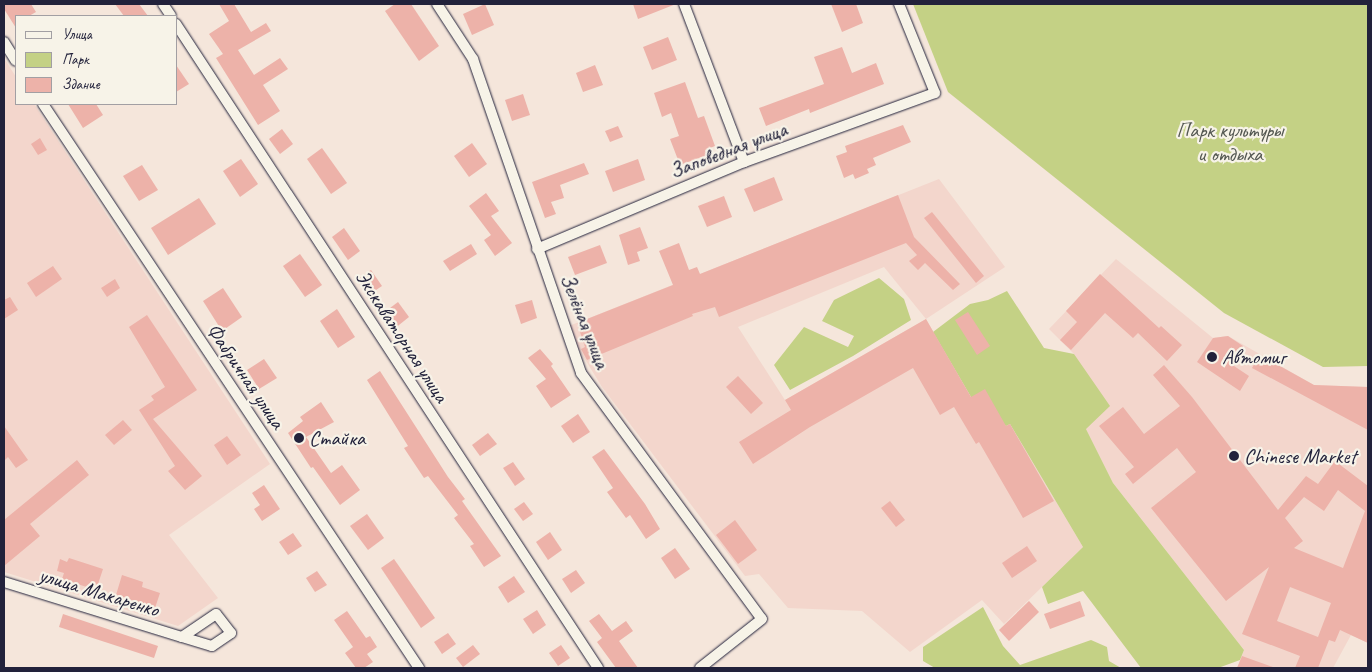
<!DOCTYPE html>
<html>
<head>
<meta charset="utf-8">
<style>
	body { margin:0 }
	#map { position:relative; width:1372px; height:672px; overflow:hidden; background:#f5e6db; font-family:Caveat,sans-serif }
	div>[style] { position:absolute }
	.built>* { inset:0; background:#f3d6cc }
	.green>* { inset:0; background:#c4d185 }
	.building>* { inset:0; background:#edb2a9 }
	.roads { filter:drop-shadow(0 0 1px #22223b) drop-shadow(0 0 1px #22223b) }
	.minor>* { height:10px; margin:-5px; padding:0 5px; transform-origin:5px; border-radius:5px; background:#f7f3e8 }
	.dots>* { width:14px; height:14px; translate:-50% -50%; box-sizing:border-box; border:2px solid #f7f3e8; border-radius:50% }
	span { translate:-50% -50%; white-space:nowrap; text-align:center; line-height:1.15; -webkit-text-stroke:4.5px #f7f3e8; paint-order:stroke }
	.park-label { font-size:21px; color:#535751 }
	.street-label { font-size:21px; color:#22223b }
	.poi-label { font-size:21px; color:#22223b }
	.left { translate:0 -50%; text-align:left }
	.frame { position:absolute; inset:0; border:5px solid #22223b; pointer-events:none }
	.legend { position:absolute; left:15px; top:15px; width:162px; height:90px; box-sizing:border-box; background:#f7f3e8; border:1px solid #a29fa3; margin:0; padding:6px 9px; list-style:none; font-size:15px; color:#22223b }
	.legend li { display:flex; align-items:center; gap:10px; height:25px }
	.legend b { width:25px; border:1px solid #a29fa3 }
</style>
</head>
<body>
<div id="map">
	<div class="built">
		<div style="clip-path:polygon(4px 58px,16px 77px,16px 104px,34px 104px,270px 464px,169px 535px,218px 598px,178px 626px,4px 572px)"></div>
		<div style="clip-path:polygon(evenodd,939px 179px,1005px 267px,926px 319px,970px 397px,1010px 424px,1083px 547px,1004px 624px,982px 600px,910px 652px,862px 611px,788px 608px,759px 574px,745px 576px,602px 387px,575px 343px,569px 326px,939px 179px,884px 267px,926px 319px,785px 400px,738px 327px,884px 267px)"></div>
		<div style="clip-path:polygon(1116px 259px,1213px 338px,1228px 336px,1314px 385px,1368px 387px,1368px 643px,1351px 635px,1333px 668px,1237px 668px,1244px 650px,1113px 483px,1086px 429px,1074px 354px,1049px 329px)"></div>
	</div>
	<div class="green">
		<div style="clip-path:polygon(913px 4px,1368px 4px,1368px 366px,1323px 367px,1224px 313px,948px 92px)"></div>
		<div style="clip-path:polygon(879px 278px,904px 299px,911px 320px,853px 356px,790px 390px,774px 365px,804px 327px,848px 347px,854px 336px,822px 321px,834px 300px)"></div>
		<div style="clip-path:polygon(1007px 291px,1044px 348px,1074px 354px,1110px 406px,1086px 429px,1113px 483px,1244px 650px,1240px 660px,1218px 668px,1141px 668px,1083px 591px,1048px 604px,1042px 587px,1083px 547px,1010px 424px,1006px 426px,971px 397px,933px 332px,970px 304px,988px 300px)"></div>
		<div style="clip-path:polygon(983px 607px,1003px 646px,1020px 665px,1091px 640px,1107px 647px,1109px 661px,1121px 668px,935px 668px,923px 661px,923px 647px)"></div>
	</div>
	<div class="building">
		<div style="clip-path:polygon(4px 4px,31px 4px,36px 12px,29px 16px,16px 16px,16px 28px,4px 9px)"></div>
		<div style="clip-path:polygon(115px 4px,139px 4px,148px 16px,124px 16px)"></div>
		<div style="clip-path:polygon(219px 4px,234px 4px,251px 32px,266px 23px,271px 31px,238px 50px,254px 75px,280px 58px,288px 69px,263px 85px,280px 111px,258px 125px,216px 58px,223px 54px,209px 34px,229px 21px)"></div>
		<div style="clip-path:polygon(395px 4px,411px 4px,439px 46px,419px 61px,385px 11px)"></div>
		<div style="clip-path:polygon(485px 4px,494px 25px,472px 35px,463px 14px)"></div>
		<div style="clip-path:polygon(633px 4px,676px 4px,638px 19px)"></div>
		<div style="clip-path:polygon(831px 4px,856px 4px,863px 23px,842px 32px)"></div>
		<div style="clip-path:polygon(668px 37px,677px 60px,652px 70px,643px 47px)"></div>
		<div style="clip-path:polygon(842px 47px,852px 73px,876px 63px,884px 84px,810px 113px,809px 109px,766px 126px,759px 108px,824px 84px,814px 57px)"></div>
		<div style="clip-path:polygon(176px 65px,189px 84px,176px 92px)"></div>
		<div style="clip-path:polygon(595px 65px,603px 85px,583px 92px,576px 73px)"></div>
		<div style="clip-path:polygon(685px 82px,698px 118px,704px 116px,715px 146px,705px 150px,707px 155px,680px 165px,670px 139px,679px 136px,671px 113px,662px 117px,654px 93px)"></div>
		<div style="clip-path:polygon(523px 94px,530px 115px,512px 121px,505px 100px)"></div>
		<div style="clip-path:polygon(68px 104px,96px 104px,103px 115px,83px 128px)"></div>
		<div style="clip-path:polygon(903px 125px,911px 142px,873px 158px,876px 165px,867px 169px,869px 173px,855px 179px,853px 174px,844px 178px,836px 156px,847px 152px,845px 146px)"></div>
		<div style="clip-path:polygon(618px 126px,623px 137px,610px 142px,605px 131px)"></div>
		<div style="clip-path:polygon(282px 129px,293px 144px,280px 154px,269px 139px)"></div>
		<div style="clip-path:polygon(40px 138px,47px 150px,38px 155px,31px 144px)"></div>
		<div style="clip-path:polygon(472px 143px,487px 164px,469px 177px,454px 156px)"></div>
		<div style="clip-path:polygon(322px 148px,347px 183px,331px 194px,307px 159px)"></div>
		<div style="clip-path:polygon(241px 159px,258px 184px,240px 197px,223px 171px)"></div>
		<div style="clip-path:polygon(638px 159px,645px 180px,613px 192px,605px 171px)"></div>
		<div style="clip-path:polygon(584px 163px,589px 174px,560px 185px,564px 198px,551px 202px,556px 214px,545px 218px,532px 182px)"></div>
		<div style="clip-path:polygon(142px 165px,158px 190px,139px 201px,123px 176px)"></div>
		<div style="clip-path:polygon(774px 177px,783px 200px,754px 212px,744px 189px)"></div>
		<div style="clip-path:polygon(486px 193px,499px 211px,491px 216px,512px 243px,495px 256px,484px 240px,491px 235px,469px 206px)"></div>
		<div style="clip-path:polygon(898px 195px,914px 237px,960px 284px,953px 290px,925px 263px,918px 270px,909px 261px,917px 255px,906px 243px,719px 317px,715px 307px,692px 314px,693px 316px,587px 360px,581px 349px,585px 347px,577px 323px,673px 285px,659px 251px,679px 243px,689px 270px,697px 267px,700px 274px)"></div>
		<div style="clip-path:polygon(724px 196px,732px 217px,707px 227px,698px 206px)"></div>
		<div style="clip-path:polygon(199px 198px,216px 224px,168px 255px,151px 228px)"></div>
		<div style="clip-path:polygon(932px 212px,984px 276px,976px 283px,924px 218px)"></div>
		<div style="clip-path:polygon(640px 227px,648px 248px,637px 252px,640px 261px,628px 265px,619px 235px)"></div>
		<div style="clip-path:polygon(344px 228px,360px 251px,348px 260px,332px 237px)"></div>
		<div style="clip-path:polygon(471px 244px,477px 254px,450px 271px,443px 261px)"></div>
		<div style="clip-path:polygon(600px 245px,607px 263px,575px 275px,568px 257px)"></div>
		<div style="clip-path:polygon(300px 254px,322px 285px,305px 297px,283px 266px)"></div>
		<div style="clip-path:polygon(53px 266px,62px 279px,36px 297px,27px 283px)"></div>
		<div style="clip-path:polygon(371px 270px,382px 286px,370px 294px,359px 278px)"></div>
		<div style="clip-path:polygon(1100px 274px,1159px 328px,1161px 326px,1182px 345px,1167px 361px,1138px 333px,1133px 338px,1105px 313px,1071px 350px,1060px 340px,1077px 322px,1066px 311px)"></div>
		<div style="clip-path:polygon(115px 279px,120px 288px,107px 297px,101px 288px)"></div>
		<div style="clip-path:polygon(223px 288px,242px 317px,222px 331px,203px 301px)"></div>
		<div style="clip-path:polygon(10px 297px,18px 310px,4px 319px,4px 300px)"></div>
		<div style="clip-path:polygon(532px 300px,537px 318px,521px 324px,515px 305px)"></div>
		<div style="clip-path:polygon(398px 302px,409px 317px,394px 329px,382px 314px)"></div>
		<div style="clip-path:polygon(337px 309px,355px 337px,338px 348px,320px 321px)"></div>
		<div style="clip-path:polygon(968px 312px,990px 346px,977px 355px,955px 320px)"></div>
		<div style="clip-path:polygon(147px 315px,197px 390px,153px 419px,202px 476px,185px 490px,168px 471px,175px 466px,139px 410px,154px 400px,151px 396px,165px 387px,129px 327px)"></div>
		<div style="clip-path:polygon(926px 319px,971px 397px,985px 389px,1006px 426px,1010px 424px,1054px 501px,1023px 518px,979px 442px,976px 444px,954px 407px,940px 415px,913px 368px,810px 427px,753px 464px,739px 442px,791px 410px,785px 400px)"></div>
		<div style="clip-path:polygon(1228px 336px,1243px 346px,1231px 364px,1249px 376px,1240px 391px,1197px 362px,1213px 338px)"></div>
		<div style="clip-path:polygon(540px 349px,553px 364px,551px 366px,571px 395px,551px 408px,536px 386px,546px 379px,528px 358px)"></div>
		<div style="clip-path:polygon(1259px 356px,1262px 356px,1314px 385px,1368px 387px,1368px 430px,1252px 368px)"></div>
		<div style="clip-path:polygon(264px 359px,277px 378px,259px 389px,247px 370px)"></div>
		<div style="clip-path:polygon(evenodd,1164px 365px,1192px 397px,1278px 510px,1306px 476px,1318px 484px,1335px 461px,1368px 486px,1368px 643px,1340px 630px,1335px 642px,1329px 640px,1318px 668px,1295px 668px,1300px 656px,1242px 634px,1269px 567px,1226px 601px,1151px 508px,1196px 472px,1177px 448px,1133px 484px,1125px 474px,1134px 467px,1099px 426px,1123px 407px,1144px 434px,1180px 406px,1153px 375px,1164px 365px,1338px 490px,1365px 511px,1343px 568px,1294px 548px,1303px 541px,1285px 518px,1304px 497px,1324px 511px,1338px 490px,1164px 365px,1290px 587px,1331px 603px,1318px 637px,1277px 621px,1290px 587px)"></div>
		<div style="clip-path:polygon(380px 371px,448px 477px,465px 499px,462px 501px,501px 556px,484px 567px,470px 546px,474px 544px,454px 518px,458px 515px,428px 476px,424px 478px,404px 448px,408px 446px,367px 380px)"></div>
		<div style="clip-path:polygon(738px 376px,763px 403px,751px 414px,726px 387px)"></div>
		<div style="clip-path:polygon(321px 402px,334px 422px,306px 437px,331px 473px,342px 465px,360px 490px,340px 505px,313px 467px,311px 468px,288px 433px,303px 421px,300px 417px)"></div>
		<div style="clip-path:polygon(578px 414px,590px 432px,573px 443px,561px 426px)"></div>
		<div style="clip-path:polygon(123px 420px,132px 430px,114px 445px,105px 435px)"></div>
		<div style="clip-path:polygon(4px 426px,28px 460px,16px 468px,8px 457px,4px 461px)"></div>
		<div style="clip-path:polygon(488px 433px,497px 444px,480px 456px,472px 445px)"></div>
		<div style="clip-path:polygon(227px 436px,241px 455px,227px 465px,214px 445px)"></div>
		<div style="clip-path:polygon(604px 449px,645px 504px,660px 529px,646px 539px,630px 515px,626px 518px,607px 492px,613px 488px,592px 457px)"></div>
		<div style="clip-path:polygon(77px 460px,89px 475px,30px 524px,40px 536px,4px 566px,4px 520px)"></div>
		<div style="clip-path:polygon(513px 462px,525px 479px,515px 486px,503px 468px)"></div>
		<div style="clip-path:polygon(264px 485px,280px 509px,262px 521px,254px 509px,260px 505px,252px 493px)"></div>
		<div style="clip-path:polygon(890px 501px,905px 520px,896px 527px,881px 508px)"></div>
		<div style="clip-path:polygon(524px 502px,533px 514px,523px 521px,514px 509px)"></div>
		<div style="clip-path:polygon(367px 514px,384px 538px,368px 550px,350px 526px)"></div>
		<div style="clip-path:polygon(735px 520px,757px 550px,738px 564px,716px 535px)"></div>
		<div style="clip-path:polygon(550px 532px,562px 550px,548px 560px,536px 542px)"></div>
		<div style="clip-path:polygon(293px 533px,302px 546px,288px 555px,279px 542px)"></div>
		<div style="clip-path:polygon(1027px 546px,1037px 561px,1012px 578px,1002px 563px)"></div>
		<div style="clip-path:polygon(675px 548px,690px 569px,675px 579px,661px 558px)"></div>
		<div style="clip-path:polygon(69px 558px,103px 569px,96px 590px,62px 579px,64px 573px,57px 571px,60px 559px,67px 562px)"></div>
		<div style="clip-path:polygon(394px 559px,435px 618px,421px 628px,381px 568px)"></div>
		<div style="clip-path:polygon(576px 570px,585px 583px,571px 593px,562px 579px)"></div>
		<div style="clip-path:polygon(317px 571px,327px 585px,315px 592px,306px 578px)"></div>
		<div style="clip-path:polygon(122px 575px,143px 582px,142px 587px,160px 593px,155px 608px,116px 595px)"></div>
		<div style="clip-path:polygon(514px 576px,525px 592px,508px 603px,498px 587px)"></div>
		<div style="clip-path:polygon(1029px 601px,1039px 612px,1009px 641px,999px 630px)"></div>
		<div style="clip-path:polygon(1080px 601px,1085px 616px,1050px 629px,1044px 614px)"></div>
		<div style="clip-path:polygon(537px 610px,546px 625px,533px 634px,523px 619px)"></div>
		<div style="clip-path:polygon(347px 611px,366px 638px,370px 636px,377px 647px,367px 654px,373px 662px,364px 668px,356px 668px,345px 653px,353px 647px,334px 620px)"></div>
		<div style="clip-path:polygon(63px 614px,158px 646px,154px 658px,59px 627px)"></div>
		<div style="clip-path:polygon(599px 614px,612px 631px,626px 621px,633px 631px,619px 641px,638px 668px,616px 668px,597px 642px,602px 638px,589px 621px)"></div>
		<div style="clip-path:polygon(448px 633px,456px 644px,442px 654px,434px 642px)"></div>
		<div style="clip-path:polygon(473px 645px,480px 654px,463px 667px,456px 658px)"></div>
		<div style="clip-path:polygon(561px 645px,570px 658px,558px 666px,549px 653px)"></div>
		<div style="clip-path:polygon(1242px 656px,1273px 667px,1272px 668px,1237px 668px)"></div>
	</div>
	<div class="roads">
		<div class="minor">
			<div style="left:163px;top:4px;width:14px;rotate:56deg"></div>
			<div style="left:437px;top:4px;width:66px;rotate:56.8deg"></div>
			<div style="left:473px;top:59px;width:332px;rotate:71deg"></div>
			<div style="left:581px;top:373px;width:305px;rotate:53.7deg"></div>
			<div style="left:762px;top:619px;width:79px;rotate:141.7deg"></div>
			<div style="left:684px;top:4px;width:169px;rotate:69.2deg"></div>
			<div style="left:176px;top:24px;width:770px;rotate:56.76deg"></div>
			<div style="left:4px;top:42px;width:22px;rotate:58deg"></div>
			<div style="left:43px;top:104px;width:678px;rotate:56.31deg"></div>
			<div style="left:537px;top:249px;width:225px;rotate:-22.8deg"></div>
			<div style="left:744px;top:162px;width:203px;rotate:-19.9deg"></div>
			<div style="left:935px;top:93px;width:96px;rotate:-112deg"></div>
			<div style="left:4px;top:582px;width:186px;rotate:17.2deg"></div>
			<div style="left:182px;top:637px;width:31px;rotate:17deg"></div>
			<div style="left:212px;top:646px;width:23px;rotate:-34deg"></div>
			<div style="left:231px;top:633px;width:24px;rotate:-128deg"></div>
			<div style="left:216px;top:614px;width:41px;rotate:145.9deg"></div>
		</div>
	</div>
	<div class="dots">
		<div style="left:1212px;top:357px;background:#22223b"></div>
		<div style="left:299px;top:438px;background:#22223b"></div>
		<div style="left:1234px;top:456px;background:#22223b"></div>
	</div>
	<div class="park-label">
		<span style="left:1230px;top:142px">Парк культуры<br>и отдыха</span>
	</div>
	<div class="street-label">
		<span style="left:728px;top:150px;rotate:-21deg">Заповедная улица</span>
		<span style="left:585px;top:321px;rotate:68deg">Зелёная улица</span>
		<span style="left:402px;top:336px;rotate:57deg">Экскаваторная улица</span>
		<span style="left:246px;top:376px;rotate:56deg">Фабричная улица</span>
		<span style="left:99px;top:592px;rotate:17deg">улица Макаренко</span>
	</div>
	<div class="poi-label">
		<span class="left" style="left:1222px;top:357px">Автомиг</span>
		<span class="left" style="left:309px;top:438px">Стайка</span>
		<span class="left" style="left:1244px;top:456px">Chinese Market</span>
	</div>
	<div class="frame"></div>
	<ul class="legend">
	<li><b style="height:6px;background:#f7f3e8"></b>Улица</li>
	<li><b style="height:14px;background:#c4d185"></b>Парк</li>
	<li><b style="height:14px;background:#edb2a9"></b>Здание</li>
	</ul>
</div>
</body>
</html>
